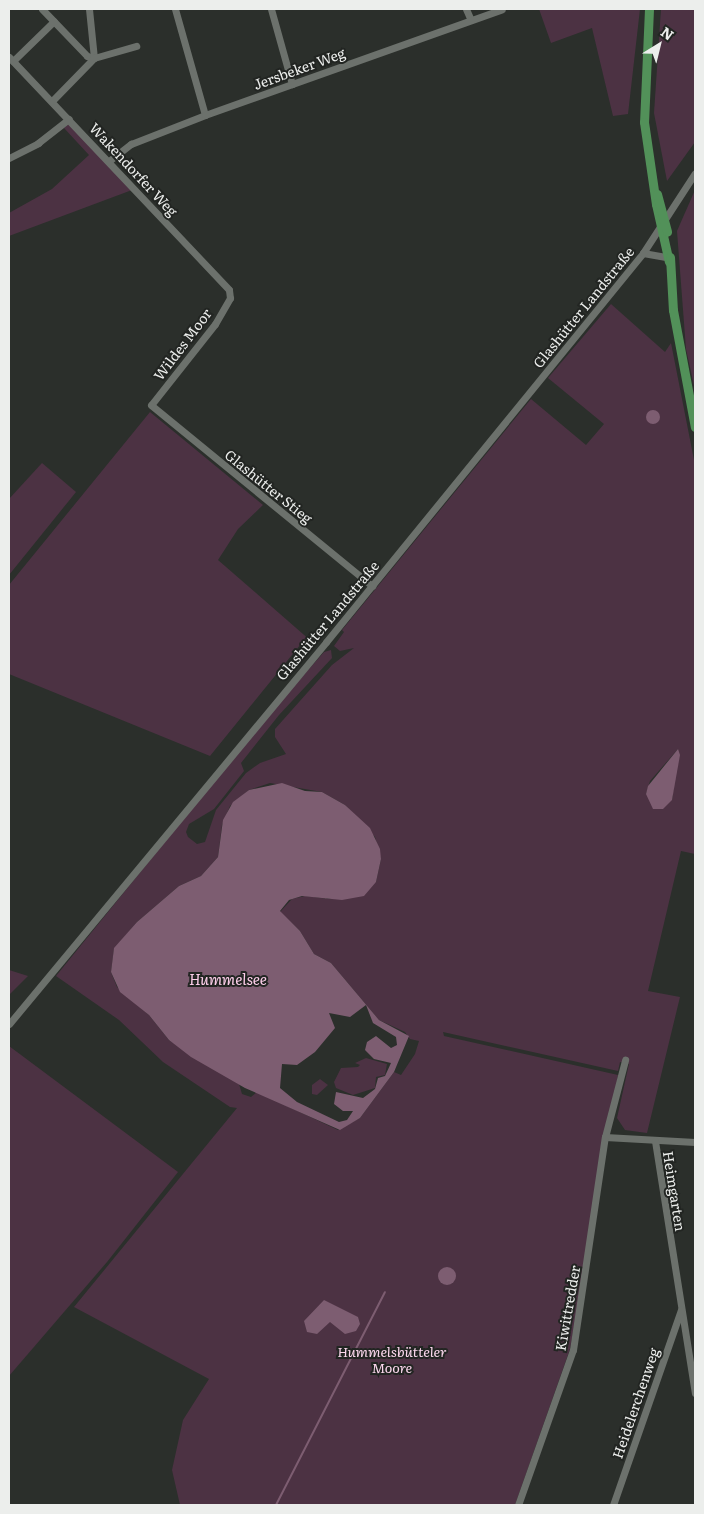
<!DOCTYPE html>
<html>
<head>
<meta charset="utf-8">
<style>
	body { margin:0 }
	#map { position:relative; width:704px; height:1514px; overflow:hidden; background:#2b2f2b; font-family:Literata,serif }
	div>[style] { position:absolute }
	.green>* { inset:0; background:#4c3243 }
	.water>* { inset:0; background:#7d5d71 }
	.round { border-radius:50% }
	.stream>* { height:2px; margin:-1px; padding:0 1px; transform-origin:1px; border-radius:1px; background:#7d5d71 }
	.minor>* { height:7px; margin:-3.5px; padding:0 3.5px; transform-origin:3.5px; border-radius:3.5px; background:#6c716c }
	.major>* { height:9px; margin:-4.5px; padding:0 4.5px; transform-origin:4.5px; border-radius:4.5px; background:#529159 }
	span { translate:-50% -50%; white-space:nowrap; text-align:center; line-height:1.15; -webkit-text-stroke:4px #222522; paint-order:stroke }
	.street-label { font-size:14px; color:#eceeec }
	.park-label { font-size:14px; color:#fcd8ee; font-style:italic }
	.water-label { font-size:15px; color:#fecfeb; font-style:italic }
	.frame { position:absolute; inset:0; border:10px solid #eceeec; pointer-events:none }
	.north { position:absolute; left:634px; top:20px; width:50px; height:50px; -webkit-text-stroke:4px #222522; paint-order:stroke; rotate:36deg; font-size:14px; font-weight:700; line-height:20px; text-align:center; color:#eceeec }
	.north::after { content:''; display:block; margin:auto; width:18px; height:22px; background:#eceeec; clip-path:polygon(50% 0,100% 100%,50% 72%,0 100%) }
</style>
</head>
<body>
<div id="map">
	<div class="green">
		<div style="clip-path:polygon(539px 9px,640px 9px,628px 114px,613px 116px,592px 28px,551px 43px)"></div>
		<div style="clip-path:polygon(661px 9px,695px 9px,695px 142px,667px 181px,654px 113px)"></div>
		<div style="clip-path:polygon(69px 124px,132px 190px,9px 236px,9px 213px,52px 189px,89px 155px,64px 128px)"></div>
		<div style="clip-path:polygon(695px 190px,695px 390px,686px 349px,677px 231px)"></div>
		<div style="clip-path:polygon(evenodd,611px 304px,665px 352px,671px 343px,695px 465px,695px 854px,681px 851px,648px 991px,680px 997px,647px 1133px,625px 1130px,617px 1118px,629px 1064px,620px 1062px,618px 1071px,443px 1032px,444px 1036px,618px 1075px,570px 1349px,515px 1505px,180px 1505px,172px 1470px,183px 1420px,209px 1379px,74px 1307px,237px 1108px,230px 1107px,163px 1062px,119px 1020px,56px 976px,264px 720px,324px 652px,331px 650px,332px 658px,279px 715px,241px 763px,244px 771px,214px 809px,189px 824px,186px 832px,188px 837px,197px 844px,205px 842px,216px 810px,246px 773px,260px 763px,286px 754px,275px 737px,275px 729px,332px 665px,354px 648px,340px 651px,334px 646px,344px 632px,342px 630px,531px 399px,586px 445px,604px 424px,548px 378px,611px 304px,678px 749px,672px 800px,646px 794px,650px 781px,678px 749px,611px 304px,270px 783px,322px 792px,345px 805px,375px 837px,381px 859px,376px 882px,330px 899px,305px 896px,292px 899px,280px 912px,300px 931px,314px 954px,331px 963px,379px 1020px,405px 1032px,410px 1039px,419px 1041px,415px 1054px,401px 1075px,394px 1072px,360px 1118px,338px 1130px,257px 1092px,251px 1097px,242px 1094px,239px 1084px,169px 1040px,149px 1015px,117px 987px,111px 972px,114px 949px,137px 922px,179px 886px,201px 876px,218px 857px,222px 825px,230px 806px,249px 790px,270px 783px)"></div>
		<div style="clip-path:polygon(150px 412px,263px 505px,238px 529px,218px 560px,311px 641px,305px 648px,300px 645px,210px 756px,9px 674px,9px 585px)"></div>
		<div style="clip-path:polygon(42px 463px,76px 492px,9px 575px,9px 499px)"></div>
		<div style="clip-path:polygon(9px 970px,28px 976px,9px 995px)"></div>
		<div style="clip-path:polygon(9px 1046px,178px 1172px,107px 1262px,9px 1376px)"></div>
		<div style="clip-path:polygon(366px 1058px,387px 1064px,385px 1075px,376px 1077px,375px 1088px,353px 1095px,336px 1088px,334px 1082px,341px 1068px,358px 1067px,360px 1065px,355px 1063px)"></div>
		<div style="clip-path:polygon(320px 1079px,328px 1085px,317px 1095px,312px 1094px,312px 1085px)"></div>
	</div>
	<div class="water">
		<div class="round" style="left:646px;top:410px;width:14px;height:14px"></div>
		<div style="clip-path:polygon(678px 749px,680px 755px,672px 800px,663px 809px,653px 809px,646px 794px,648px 786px)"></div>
		<div style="clip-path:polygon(evenodd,282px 783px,305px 791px,322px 792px,345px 805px,370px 828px,380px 849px,381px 859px,376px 882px,364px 896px,342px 900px,302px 896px,289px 900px,280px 911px,300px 931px,314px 954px,331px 963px,379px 1020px,409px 1036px,394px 1072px,360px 1118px,340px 1130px,245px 1088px,191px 1057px,169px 1040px,149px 1015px,120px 992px,111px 972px,114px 948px,137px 922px,179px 886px,201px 876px,218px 857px,223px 820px,233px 802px,249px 790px,282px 783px,366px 1005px,373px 1023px,396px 1037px,397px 1045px,391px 1048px,376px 1036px,367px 1042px,365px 1050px,374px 1059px,391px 1063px,385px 1076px,378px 1078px,375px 1089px,363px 1098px,336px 1092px,334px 1104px,343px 1111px,353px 1111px,347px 1120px,339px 1122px,297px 1102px,280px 1088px,282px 1064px,297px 1065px,315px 1052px,335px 1028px,329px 1013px,350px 1017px,366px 1005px)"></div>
		<div class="round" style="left:438px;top:1267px;width:18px;height:18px"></div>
		<div style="clip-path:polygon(324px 1300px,358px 1317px,360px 1324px,356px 1331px,345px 1334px,330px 1322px,317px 1334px,307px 1332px,304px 1321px)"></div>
	</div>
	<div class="stream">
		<div style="left:276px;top:1505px;width:239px;rotate:-62.9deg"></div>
	</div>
	<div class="minor">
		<div style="left:42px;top:9px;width:65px;rotate:46.2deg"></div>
		<div style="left:87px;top:56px;width:7px;rotate:16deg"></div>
		<div style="left:89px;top:9px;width:49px;rotate:84.2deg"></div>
		<div style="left:175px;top:9px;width:110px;rotate:74.2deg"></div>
		<div style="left:271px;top:9px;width:78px;rotate:74.4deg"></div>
		<div style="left:466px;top:9px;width:12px;rotate:66deg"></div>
		<div style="left:9px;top:57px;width:320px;rotate:46.6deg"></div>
		<div style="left:229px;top:290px;width:8px;rotate:83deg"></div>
		<div style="left:230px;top:298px;width:30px;rotate:120deg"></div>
		<div style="left:215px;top:324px;width:103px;rotate:128.3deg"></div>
		<div style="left:151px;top:405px;width:286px;rotate:39.3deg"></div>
		<div style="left:13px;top:61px;width:57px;rotate:-44.3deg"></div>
		<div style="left:52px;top:101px;width:60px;rotate:-45.7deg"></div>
		<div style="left:94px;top:58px;width:44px;rotate:-15.9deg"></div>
		<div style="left:9px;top:158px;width:33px;rotate:-27deg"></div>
		<div style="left:38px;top:143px;width:39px;rotate:-38deg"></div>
		<div style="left:109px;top:161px;width:28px;rotate:-38deg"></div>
		<div style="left:131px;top:144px;width:79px;rotate:-21.4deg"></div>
		<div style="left:205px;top:115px;width:315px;rotate:-19.6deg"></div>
		<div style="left:643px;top:253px;width:23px;rotate:10deg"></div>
		<div style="left:9px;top:1024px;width:496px;rotate:-50.3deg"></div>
		<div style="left:326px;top:642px;width:502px;rotate:-50.82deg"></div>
		<div style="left:643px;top:253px;width:95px;rotate:-57deg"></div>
		<div style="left:605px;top:1137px;width:90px;rotate:3.2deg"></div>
		<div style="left:655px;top:1141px;width:255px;rotate:81deg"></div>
		<div style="left:518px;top:1505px;width:164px;rotate:-70.5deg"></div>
		<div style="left:573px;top:1350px;width:215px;rotate:-81.5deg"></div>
		<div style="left:605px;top:1137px;width:80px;rotate:-75.4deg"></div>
		<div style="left:613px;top:1505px;width:207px;rotate:-70.8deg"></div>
	</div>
	<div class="major">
		<div style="left:649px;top:9px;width:113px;rotate:92.5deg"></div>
		<div style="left:644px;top:122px;width:83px;rotate:81.7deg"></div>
		<div style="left:656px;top:204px;width:59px;rotate:77.4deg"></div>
		<div style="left:657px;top:194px;width:39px;rotate:75deg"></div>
		<div style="left:670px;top:257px;width:53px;rotate:86.8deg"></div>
		<div style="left:673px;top:310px;width:119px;rotate:79.4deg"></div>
	</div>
	<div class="street-label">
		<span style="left:299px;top:68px;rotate:-20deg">Jersbeker Weg</span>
		<span style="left:134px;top:169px;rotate:47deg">Wakendorfer Weg</span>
		<span style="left:583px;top:307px;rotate:-51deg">Glashütter Landstraße</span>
		<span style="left:182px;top:344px;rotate:-53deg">Wildes Moor</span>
		<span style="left:269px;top:486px;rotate:39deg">Glashütter Stieg</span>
		<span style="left:327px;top:620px;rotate:-50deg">Glashütter Landstraße</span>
		<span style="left:675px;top:1191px;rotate:81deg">Heimgarten</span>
		<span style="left:567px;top:1308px;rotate:-80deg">Kiwittredder</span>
		<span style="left:635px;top:1403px;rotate:-71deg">Heidelerchenweg</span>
	</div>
	<div class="park-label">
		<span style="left:392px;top:1359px">Hummelsbütteler<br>Moore</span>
	</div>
	<div class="water-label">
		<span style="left:228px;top:979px">Hummelsee</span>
	</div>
	<div class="frame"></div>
	<div class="north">N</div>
</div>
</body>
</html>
